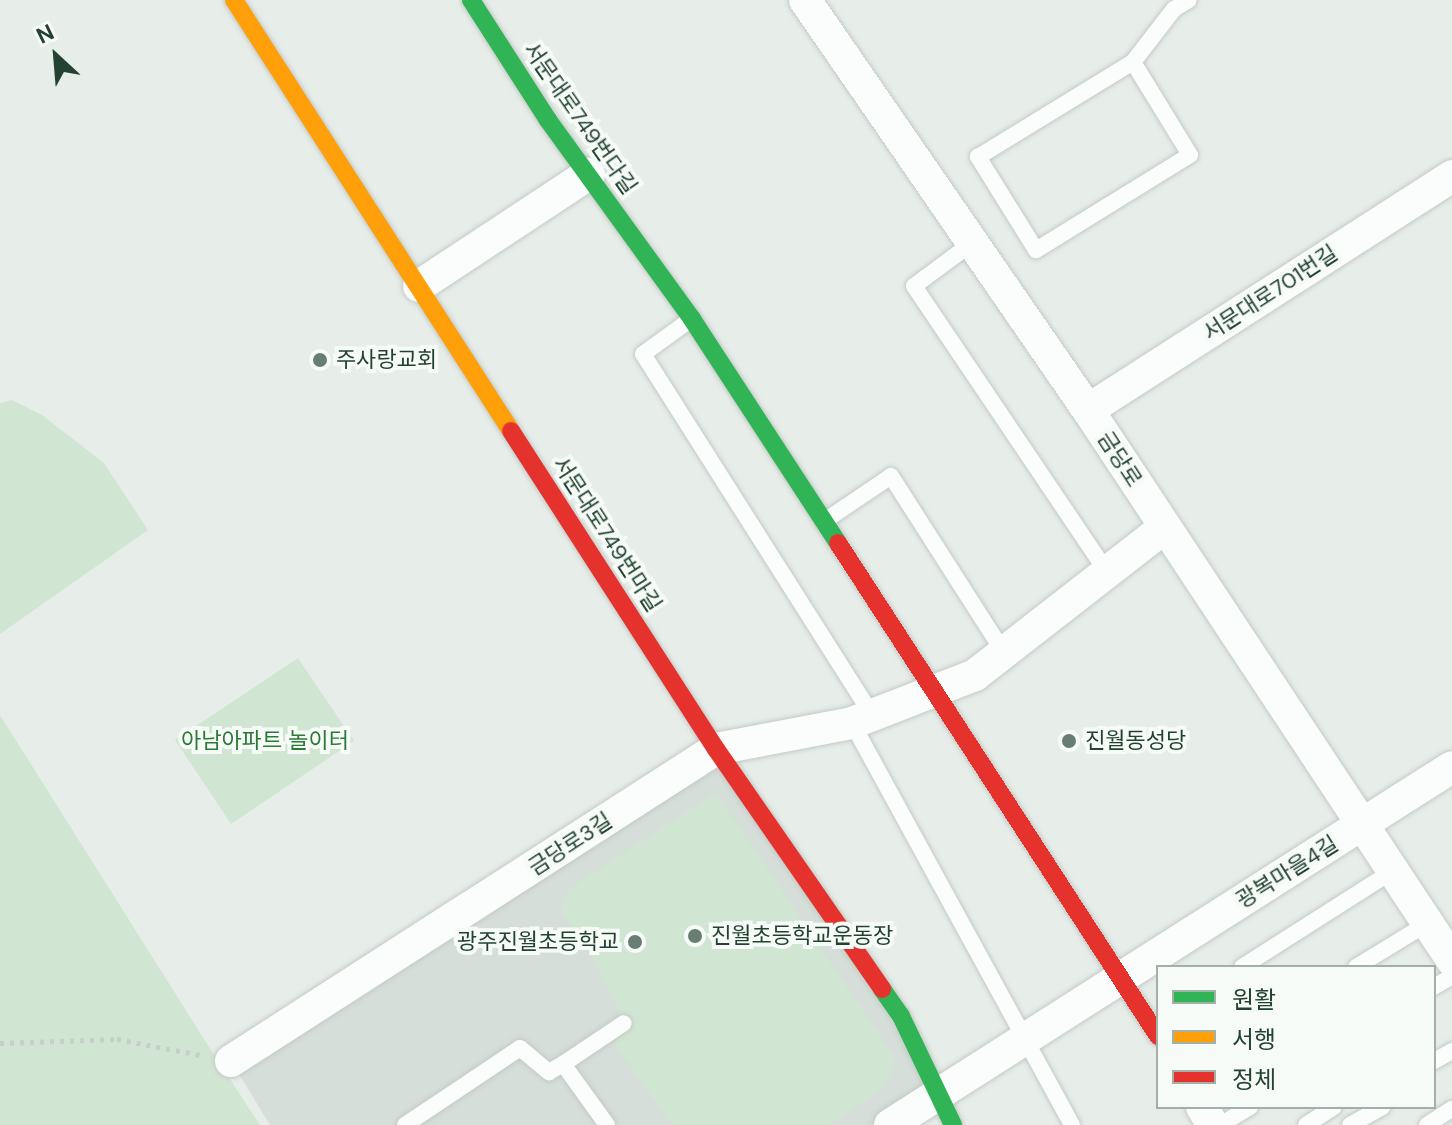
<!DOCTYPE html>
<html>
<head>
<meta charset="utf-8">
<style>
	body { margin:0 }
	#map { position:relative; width:1452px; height:1125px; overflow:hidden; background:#e7ede9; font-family:"DM Sans","Noto Sans KR",sans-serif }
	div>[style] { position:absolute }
	.built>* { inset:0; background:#d5ded8 }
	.green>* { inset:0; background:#d0e6d2 }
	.path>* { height:5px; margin-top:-2.5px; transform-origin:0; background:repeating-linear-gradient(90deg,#c6cfc9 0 4px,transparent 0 10px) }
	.roads { filter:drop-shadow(0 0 2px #c4cac6) drop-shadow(0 0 2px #c4cac6) }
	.lane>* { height:16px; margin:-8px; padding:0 8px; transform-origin:8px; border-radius:8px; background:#fbfcfc }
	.street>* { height:32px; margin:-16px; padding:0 16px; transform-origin:16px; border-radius:16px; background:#fbfcfc }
	.fast>* { height:18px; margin:-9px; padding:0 9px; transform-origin:9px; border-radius:9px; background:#30b455 }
	.slow>* { height:18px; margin:-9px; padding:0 9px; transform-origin:9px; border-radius:9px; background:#ff9f0a }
	.jam>* { height:18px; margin:-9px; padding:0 9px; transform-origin:9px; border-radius:9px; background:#e5322d }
	.dots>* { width:22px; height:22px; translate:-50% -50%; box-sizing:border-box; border:4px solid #f6fbf7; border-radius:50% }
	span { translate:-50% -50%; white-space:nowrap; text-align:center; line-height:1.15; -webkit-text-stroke:8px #f6fbf7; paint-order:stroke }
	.street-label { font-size:22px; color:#234232 }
	.poi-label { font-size:22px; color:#234232 }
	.left { translate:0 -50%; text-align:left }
	.right { translate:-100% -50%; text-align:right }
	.park-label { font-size:22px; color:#2b7b37 }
	.legend { position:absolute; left:1156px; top:965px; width:280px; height:144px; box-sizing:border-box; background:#f6fbf7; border:2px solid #a2b1a8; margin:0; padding:10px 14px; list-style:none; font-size:24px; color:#234232 }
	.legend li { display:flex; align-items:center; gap:16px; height:40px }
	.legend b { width:40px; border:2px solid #a2b1a8 }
	.north { position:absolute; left:16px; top:16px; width:80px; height:80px; -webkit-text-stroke:6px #f6fbf7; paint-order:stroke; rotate:334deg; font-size:22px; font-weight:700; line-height:32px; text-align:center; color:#234232 }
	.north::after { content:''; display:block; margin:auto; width:28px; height:36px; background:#234232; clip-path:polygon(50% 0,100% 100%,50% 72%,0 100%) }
</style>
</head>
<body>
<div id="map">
	<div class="built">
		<div style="clip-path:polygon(716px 749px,938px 1093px,890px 1125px,270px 1125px,231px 1061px)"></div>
	</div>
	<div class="green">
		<div style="clip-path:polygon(12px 400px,42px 415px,104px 463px,148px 530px,0 634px,0 403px)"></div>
		<div style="clip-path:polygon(298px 658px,354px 741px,231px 824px,175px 740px)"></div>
		<div style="clip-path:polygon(0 715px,209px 1047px,260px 1125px,0 1125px)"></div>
		<div style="clip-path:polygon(710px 797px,719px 798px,896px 1060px,885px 1086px,830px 1125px,672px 1125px,614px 1043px,624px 1023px,597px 964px,560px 909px,569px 889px)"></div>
	</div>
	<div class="path">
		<div style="left:0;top:1043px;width:117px;rotate:-2deg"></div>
		<div style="left:117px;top:1039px;width:90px;rotate:10.9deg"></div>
	</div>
	<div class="roads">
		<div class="lane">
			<div style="left:1133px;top:62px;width:109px;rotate:58.5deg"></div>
			<div style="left:1190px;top:155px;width:181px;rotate:148.3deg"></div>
			<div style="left:1036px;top:250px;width:110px;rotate:-121.9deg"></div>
			<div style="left:978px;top:157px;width:182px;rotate:-31.5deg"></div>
			<div style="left:1133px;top:62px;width:67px;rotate:-52.3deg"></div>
			<div style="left:1174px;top:9px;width:17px;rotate:-31deg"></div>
			<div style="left:972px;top:243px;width:72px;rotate:143.4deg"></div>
			<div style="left:914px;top:286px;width:345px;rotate:56deg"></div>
			<div style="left:690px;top:320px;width:58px;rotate:144.1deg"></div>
			<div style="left:643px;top:354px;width:428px;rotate:57.6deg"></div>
			<div style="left:826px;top:520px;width:78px;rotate:-34.1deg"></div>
			<div style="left:891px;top:476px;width:208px;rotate:57.4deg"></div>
			<div style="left:852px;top:723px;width:458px;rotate:61.3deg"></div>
			<div style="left:1242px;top:967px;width:180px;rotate:-32.5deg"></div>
			<div style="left:1356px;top:967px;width:84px;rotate:-31.4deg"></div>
			<div style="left:1434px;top:987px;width:21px;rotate:-31deg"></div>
			<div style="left:1434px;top:1061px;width:21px;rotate:-29deg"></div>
			<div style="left:405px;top:1125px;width:138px;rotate:-33.8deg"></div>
			<div style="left:520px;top:1048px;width:38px;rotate:40deg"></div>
			<div style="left:549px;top:1072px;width:16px;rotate:-30deg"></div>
			<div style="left:607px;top:1125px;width:75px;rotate:-125.8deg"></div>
			<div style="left:563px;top:1064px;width:73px;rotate:-33.9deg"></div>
			<div style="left:1220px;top:1125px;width:35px;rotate:-31deg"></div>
			<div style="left:1306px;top:1125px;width:33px;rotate:-33deg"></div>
			<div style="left:1350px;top:1125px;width:37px;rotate:-29deg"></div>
			<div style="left:1427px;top:1125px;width:30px;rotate:-33deg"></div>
		</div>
		<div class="street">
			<div style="left:805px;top:0;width:498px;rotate:55.4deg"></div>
			<div style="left:1088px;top:410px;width:660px;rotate:56.5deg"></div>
			<div style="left:419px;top:286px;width:204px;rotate:-33.4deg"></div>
			<div style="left:1088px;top:410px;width:433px;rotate:-32.7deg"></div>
			<div style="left:231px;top:1061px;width:577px;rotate:-32.75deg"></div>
			<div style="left:716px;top:749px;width:138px;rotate:-10.8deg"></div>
			<div style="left:852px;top:723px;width:132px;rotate:-21.3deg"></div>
			<div style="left:975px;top:675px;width:241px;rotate:-37.9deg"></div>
			<div style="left:1202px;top:1107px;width:21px;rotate:59deg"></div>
			<div style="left:890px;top:1125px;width:666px;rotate:-32.5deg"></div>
		</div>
		<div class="fast">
			<div style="left:471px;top:0;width:143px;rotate:57.3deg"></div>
			<div style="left:548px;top:120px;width:246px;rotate:54.1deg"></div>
			<div style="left:692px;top:319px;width:267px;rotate:56.9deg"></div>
			<div style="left:882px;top:989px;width:33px;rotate:55deg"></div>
			<div style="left:901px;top:1016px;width:121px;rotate:64.5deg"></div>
		</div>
		<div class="slow">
			<div style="left:234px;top:0;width:512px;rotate:57.27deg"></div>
		</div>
		<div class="jam">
			<div style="left:511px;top:431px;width:378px;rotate:57.2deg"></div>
			<div style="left:716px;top:749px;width:292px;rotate:55.3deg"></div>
			<div style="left:838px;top:543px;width:588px;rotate:57.01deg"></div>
		</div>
	</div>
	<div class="dots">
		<div style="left:320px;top:360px;background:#687e72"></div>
		<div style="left:1069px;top:741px;background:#687e72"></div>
		<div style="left:695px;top:936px;background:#687e72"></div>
		<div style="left:635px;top:942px;background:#687e72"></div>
	</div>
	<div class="street-label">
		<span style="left:580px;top:118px;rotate:55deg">서문대로749번다길</span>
		<span style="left:1270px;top:293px;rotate:-33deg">서문대로701번길</span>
		<span style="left:1120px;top:459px;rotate:57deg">금당로</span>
		<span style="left:607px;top:534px;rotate:57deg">서문대로749번마길</span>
		<span style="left:570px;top:844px;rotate:-33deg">금당로3길</span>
		<span style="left:1287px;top:872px;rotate:-32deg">광복마을4길</span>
	</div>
	<div class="poi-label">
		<span class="left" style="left:336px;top:360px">주사랑교회</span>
		<span class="left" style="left:1085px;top:741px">진월동성당</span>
		<span class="left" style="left:711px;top:936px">진월초등학교운동장</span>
		<span class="right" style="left:619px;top:942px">광주진월초등학교</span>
	</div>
	<div class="park-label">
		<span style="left:265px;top:741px">아남아파트 놀이터</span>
	</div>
	<ul class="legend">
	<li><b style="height:10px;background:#30b455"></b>원활</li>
	<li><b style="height:10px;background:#ff9f0a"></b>서행</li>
	<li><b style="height:10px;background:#e5322d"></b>정체</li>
	</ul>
	<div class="north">N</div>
</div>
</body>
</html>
